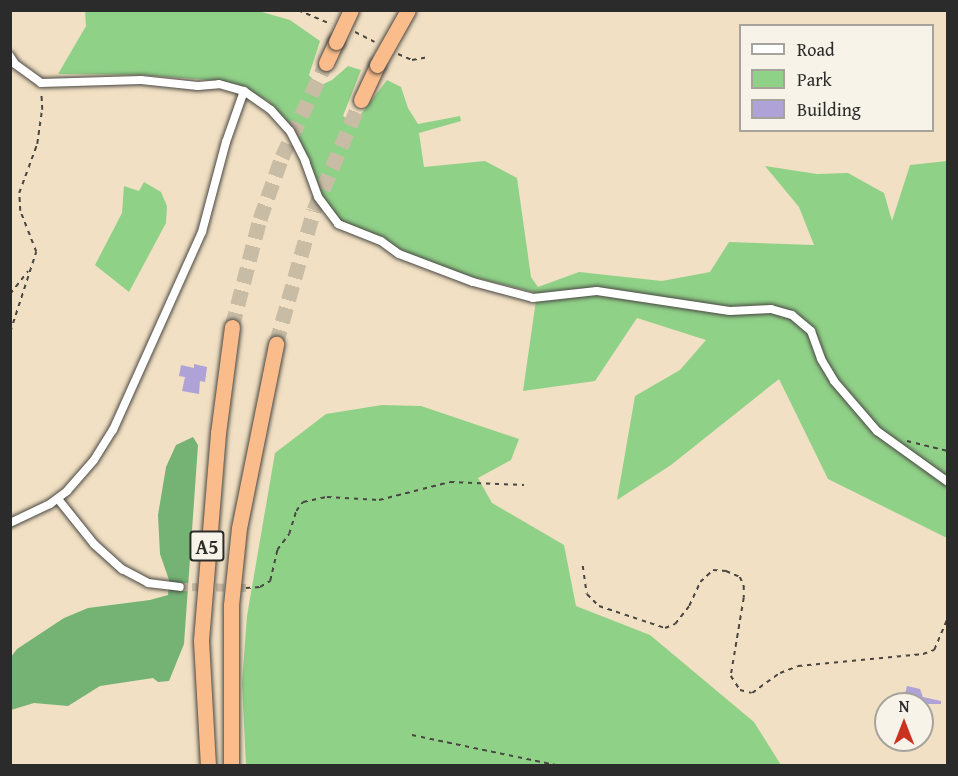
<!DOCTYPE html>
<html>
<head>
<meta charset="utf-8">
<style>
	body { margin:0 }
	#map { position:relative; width:958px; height:776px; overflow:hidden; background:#f1e0c3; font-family:"Gentium Book Plus",serif }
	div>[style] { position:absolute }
	.green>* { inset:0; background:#90d188 }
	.forest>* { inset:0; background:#74b374 }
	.building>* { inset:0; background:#afa2d7 }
	.street-tunnel>* { height:8px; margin-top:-4px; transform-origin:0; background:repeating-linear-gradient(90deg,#c9bca5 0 8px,transparent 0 12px) }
	.highway-tunnel>* { height:15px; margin-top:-7.5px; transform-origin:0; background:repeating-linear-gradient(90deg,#c9bca5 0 15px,transparent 0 23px) }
	.path>* { height:1.5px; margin-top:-0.75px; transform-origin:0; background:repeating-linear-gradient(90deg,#494642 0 4.5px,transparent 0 9px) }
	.roads { filter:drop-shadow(0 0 2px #494642) drop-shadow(0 0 2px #494642) }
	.street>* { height:8px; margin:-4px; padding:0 4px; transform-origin:4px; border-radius:4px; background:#fff }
	.highway>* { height:15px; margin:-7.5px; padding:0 7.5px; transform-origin:7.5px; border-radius:7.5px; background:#fabc8b }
	.bridges { filter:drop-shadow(0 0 2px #494642) drop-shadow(0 0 2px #494642) }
	.highway-bridge>* { height:15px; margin:-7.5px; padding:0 7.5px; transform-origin:7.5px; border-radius:7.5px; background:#fabc8b }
	span { translate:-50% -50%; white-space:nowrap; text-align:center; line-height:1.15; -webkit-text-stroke:4.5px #f7f3e8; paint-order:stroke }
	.shield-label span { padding:2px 4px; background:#f7f3e8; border:2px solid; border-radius:4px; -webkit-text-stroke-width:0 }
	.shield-label { font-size:20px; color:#2b2b2b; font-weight:700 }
	.frame { position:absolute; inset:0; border:12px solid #2b2b2b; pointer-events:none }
	.legend { position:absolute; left:739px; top:24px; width:195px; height:108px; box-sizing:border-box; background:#f7f3e8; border:2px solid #a5a39c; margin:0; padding:8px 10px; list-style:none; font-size:18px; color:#2b2b2b }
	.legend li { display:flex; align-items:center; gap:12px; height:30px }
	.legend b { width:30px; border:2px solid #a5a39c }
	.north { position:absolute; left:874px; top:692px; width:60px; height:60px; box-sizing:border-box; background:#f7f3e8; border:2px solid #a5a39c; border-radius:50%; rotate:0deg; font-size:16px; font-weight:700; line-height:24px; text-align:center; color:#2b2b2b }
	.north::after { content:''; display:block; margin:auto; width:21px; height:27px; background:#c8321e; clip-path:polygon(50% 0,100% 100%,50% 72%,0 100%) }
</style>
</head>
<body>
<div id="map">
	<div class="green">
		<div style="clip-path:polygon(255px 10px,290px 20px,320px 41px,309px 75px,319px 86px,332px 80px,348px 66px,361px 70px,343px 116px,354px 123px,387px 80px,401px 87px,408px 108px,418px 124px,460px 116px,461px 121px,419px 133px,424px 167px,485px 161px,517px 178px,531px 277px,538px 287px,579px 272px,662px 281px,710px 272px,729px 242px,814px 245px,799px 207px,765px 166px,817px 174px,848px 173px,884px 193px,892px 221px,910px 165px,947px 161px,947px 538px,828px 479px,779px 379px,671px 465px,617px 500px,635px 396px,680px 370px,706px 340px,637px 318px,595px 381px,523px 391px,537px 293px,469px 276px,406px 253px,380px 237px,341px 222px,317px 188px,308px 157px,297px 136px,268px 101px,239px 85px,221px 81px,142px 75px,58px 74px,86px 26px,85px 11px)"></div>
		<div style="clip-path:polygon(144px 182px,161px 192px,167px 206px,166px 223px,129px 292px,95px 265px,122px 213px,124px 186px,139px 191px)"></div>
		<div style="clip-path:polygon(382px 405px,421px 406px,519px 439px,511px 460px,478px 478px,492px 503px,564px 545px,576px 606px,650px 635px,754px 722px,781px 765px,246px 765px,242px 683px,247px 616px,275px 453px,326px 414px)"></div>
	</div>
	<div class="forest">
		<div style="clip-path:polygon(193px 437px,198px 445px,184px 644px,169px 681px,158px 682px,153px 678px,100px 686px,68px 706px,34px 703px,11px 710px,11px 657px,17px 649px,64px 618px,88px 608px,150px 600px,168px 595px,169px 580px,160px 554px,158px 515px,166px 467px,176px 445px)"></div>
	</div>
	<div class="building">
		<div style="clip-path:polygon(194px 364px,207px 367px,205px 382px,200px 381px,199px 394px,182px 391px,185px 377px,179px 376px,181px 365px,194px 368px)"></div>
		<div style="clip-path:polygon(907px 686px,920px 689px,923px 697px,941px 701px,941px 704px,902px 704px)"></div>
	</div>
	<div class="street-tunnel">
		<div style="left:180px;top:587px;width:66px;rotate:0.9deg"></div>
	</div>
	<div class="highway-tunnel">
		<div style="left:232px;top:327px;width:112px;rotate:-75.5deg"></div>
		<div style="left:260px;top:219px;width:66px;rotate:-70.5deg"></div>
		<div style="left:282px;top:157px;width:104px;rotate:-64.9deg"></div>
		<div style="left:276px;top:344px;width:139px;rotate:-74.2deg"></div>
		<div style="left:314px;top:210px;width:120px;rotate:-66.9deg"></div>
	</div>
	<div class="path">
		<div style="left:298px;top:10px;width:36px;rotate:23deg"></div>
		<div style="left:355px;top:32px;width:22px;rotate:27deg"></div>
		<div style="left:398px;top:54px;width:15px;rotate:23deg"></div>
		<div style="left:412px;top:60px;width:17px;rotate:-10deg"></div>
		<div style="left:10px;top:294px;width:29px;rotate:-52deg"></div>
		<div style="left:10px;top:332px;width:84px;rotate:-72deg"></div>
		<div style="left:36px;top:252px;width:44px;rotate:-111.3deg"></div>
		<div style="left:20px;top:211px;width:18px;rotate:-93deg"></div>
		<div style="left:19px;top:193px;width:52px;rotate:-69.8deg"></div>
		<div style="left:37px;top:144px;width:34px;rotate:-82deg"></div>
		<div style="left:42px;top:110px;width:17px;rotate:-93deg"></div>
		<div style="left:907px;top:441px;width:42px;rotate:13.7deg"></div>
		<div style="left:583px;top:566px;width:28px;rotate:82deg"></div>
		<div style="left:587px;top:594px;width:17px;rotate:45deg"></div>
		<div style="left:599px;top:606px;width:70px;rotate:18.4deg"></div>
		<div style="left:665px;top:628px;width:11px;rotate:-22deg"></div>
		<div style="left:675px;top:624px;width:23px;rotate:-52deg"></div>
		<div style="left:689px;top:606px;width:26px;rotate:-65deg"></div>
		<div style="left:700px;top:582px;width:18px;rotate:-43deg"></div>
		<div style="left:713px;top:570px;width:13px;rotate:4deg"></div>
		<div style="left:726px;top:571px;width:15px;rotate:23deg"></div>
		<div style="left:740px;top:577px;width:10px;rotate:66deg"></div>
		<div style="left:744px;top:586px;width:12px;rotate:90deg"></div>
		<div style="left:744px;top:598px;width:79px;rotate:99.5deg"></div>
		<div style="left:731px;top:676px;width:17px;rotate:57deg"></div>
		<div style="left:740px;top:690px;width:12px;rotate:14deg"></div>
		<div style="left:752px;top:693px;width:34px;rotate:-36deg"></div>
		<div style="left:780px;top:673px;width:19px;rotate:-21deg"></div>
		<div style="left:798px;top:666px;width:126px;rotate:-5.5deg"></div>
		<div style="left:923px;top:654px;width:12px;rotate:-20deg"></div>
		<div style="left:934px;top:650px;width:36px;rotate:-67deg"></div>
		<div style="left:246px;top:588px;width:14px;rotate:-4deg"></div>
		<div style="left:260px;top:587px;width:12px;rotate:-31deg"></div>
		<div style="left:270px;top:581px;width:32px;rotate:-77deg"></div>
		<div style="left:277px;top:550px;width:20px;rotate:-53deg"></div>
		<div style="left:289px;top:534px;width:24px;rotate:-73deg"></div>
		<div style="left:296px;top:511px;width:11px;rotate:-52deg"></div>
		<div style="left:303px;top:502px;width:25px;rotate:-12deg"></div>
		<div style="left:327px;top:497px;width:52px;rotate:3.3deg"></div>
		<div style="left:379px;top:500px;width:73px;rotate:-14.2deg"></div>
		<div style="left:450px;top:482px;width:74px;rotate:2.3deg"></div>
		<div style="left:412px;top:735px;width:152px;rotate:11.8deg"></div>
	</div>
	<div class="roads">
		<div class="street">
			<div style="left:10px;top:56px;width:9px;rotate:58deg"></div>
			<div style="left:15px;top:64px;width:32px;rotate:36deg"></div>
			<div style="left:41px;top:83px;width:100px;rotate:-1.7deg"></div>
			<div style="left:141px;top:80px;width:57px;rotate:6deg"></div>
			<div style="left:198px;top:86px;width:21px;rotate:-5deg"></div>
			<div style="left:219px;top:84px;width:26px;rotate:16deg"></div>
			<div style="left:244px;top:91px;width:33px;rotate:35deg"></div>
			<div style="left:271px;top:110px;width:28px;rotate:48deg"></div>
			<div style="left:290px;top:131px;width:34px;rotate:63deg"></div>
			<div style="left:305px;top:161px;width:38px;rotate:70deg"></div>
			<div style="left:318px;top:197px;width:34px;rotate:53deg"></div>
			<div style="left:338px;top:224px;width:46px;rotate:21.6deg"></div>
			<div style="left:381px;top:241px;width:22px;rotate:36deg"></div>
			<div style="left:399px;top:254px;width:79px;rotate:20.7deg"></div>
			<div style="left:473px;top:282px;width:62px;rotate:14.9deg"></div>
			<div style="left:533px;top:298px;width:64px;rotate:-6.2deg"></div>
			<div style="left:597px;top:291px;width:134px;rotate:8.6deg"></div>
			<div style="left:730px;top:311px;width:41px;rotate:-2.8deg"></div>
			<div style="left:771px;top:309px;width:22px;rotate:16deg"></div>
			<div style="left:792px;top:315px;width:25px;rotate:40deg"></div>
			<div style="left:811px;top:331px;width:30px;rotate:70deg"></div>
			<div style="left:821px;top:359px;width:26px;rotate:59deg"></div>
			<div style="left:834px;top:381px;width:66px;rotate:49.3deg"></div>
			<div style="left:877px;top:431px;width:87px;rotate:35.7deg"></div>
			<div style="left:58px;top:499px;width:58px;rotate:51.3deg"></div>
			<div style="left:94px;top:544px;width:38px;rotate:42deg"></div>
			<div style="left:122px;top:569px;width:30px;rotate:28deg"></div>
			<div style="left:148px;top:583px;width:32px;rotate:7deg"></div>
			<div style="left:10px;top:523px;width:44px;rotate:-25.4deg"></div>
			<div style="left:50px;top:504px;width:21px;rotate:-37deg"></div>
			<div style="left:67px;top:491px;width:41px;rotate:-48.9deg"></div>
			<div style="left:94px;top:460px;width:36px;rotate:-58deg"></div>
			<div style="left:113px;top:430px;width:217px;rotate:-65.8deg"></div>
			<div style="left:202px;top:232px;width:93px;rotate:-75.1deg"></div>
			<div style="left:226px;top:142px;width:54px;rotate:-70.6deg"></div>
		</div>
		<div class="highway">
			<div style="left:326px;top:63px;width:23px;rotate:-65deg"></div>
			<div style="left:361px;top:100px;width:38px;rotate:-65deg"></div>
			<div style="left:208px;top:766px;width:126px;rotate:-93.2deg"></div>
			<div style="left:201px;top:640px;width:208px;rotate:-85.3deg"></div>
			<div style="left:218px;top:433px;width:107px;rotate:-82.5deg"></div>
			<div style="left:231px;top:766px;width:161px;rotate:-90deg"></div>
			<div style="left:231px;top:605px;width:77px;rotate:-84.1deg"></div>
			<div style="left:239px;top:528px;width:188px;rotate:-78.6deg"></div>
		</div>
	</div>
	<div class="bridges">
		<div class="highway-bridge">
			<div style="left:336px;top:42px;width:35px;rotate:-65deg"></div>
			<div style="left:377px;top:65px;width:63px;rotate:-60.6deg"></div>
		</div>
	</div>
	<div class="shield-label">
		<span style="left:207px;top:546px">Α5</span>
	</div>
	<div class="frame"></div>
	<ul class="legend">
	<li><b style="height:8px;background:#fff"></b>Road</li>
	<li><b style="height:16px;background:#90d188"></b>Park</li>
	<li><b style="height:16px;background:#afa2d7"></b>Building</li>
	</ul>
	<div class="north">N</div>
</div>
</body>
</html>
